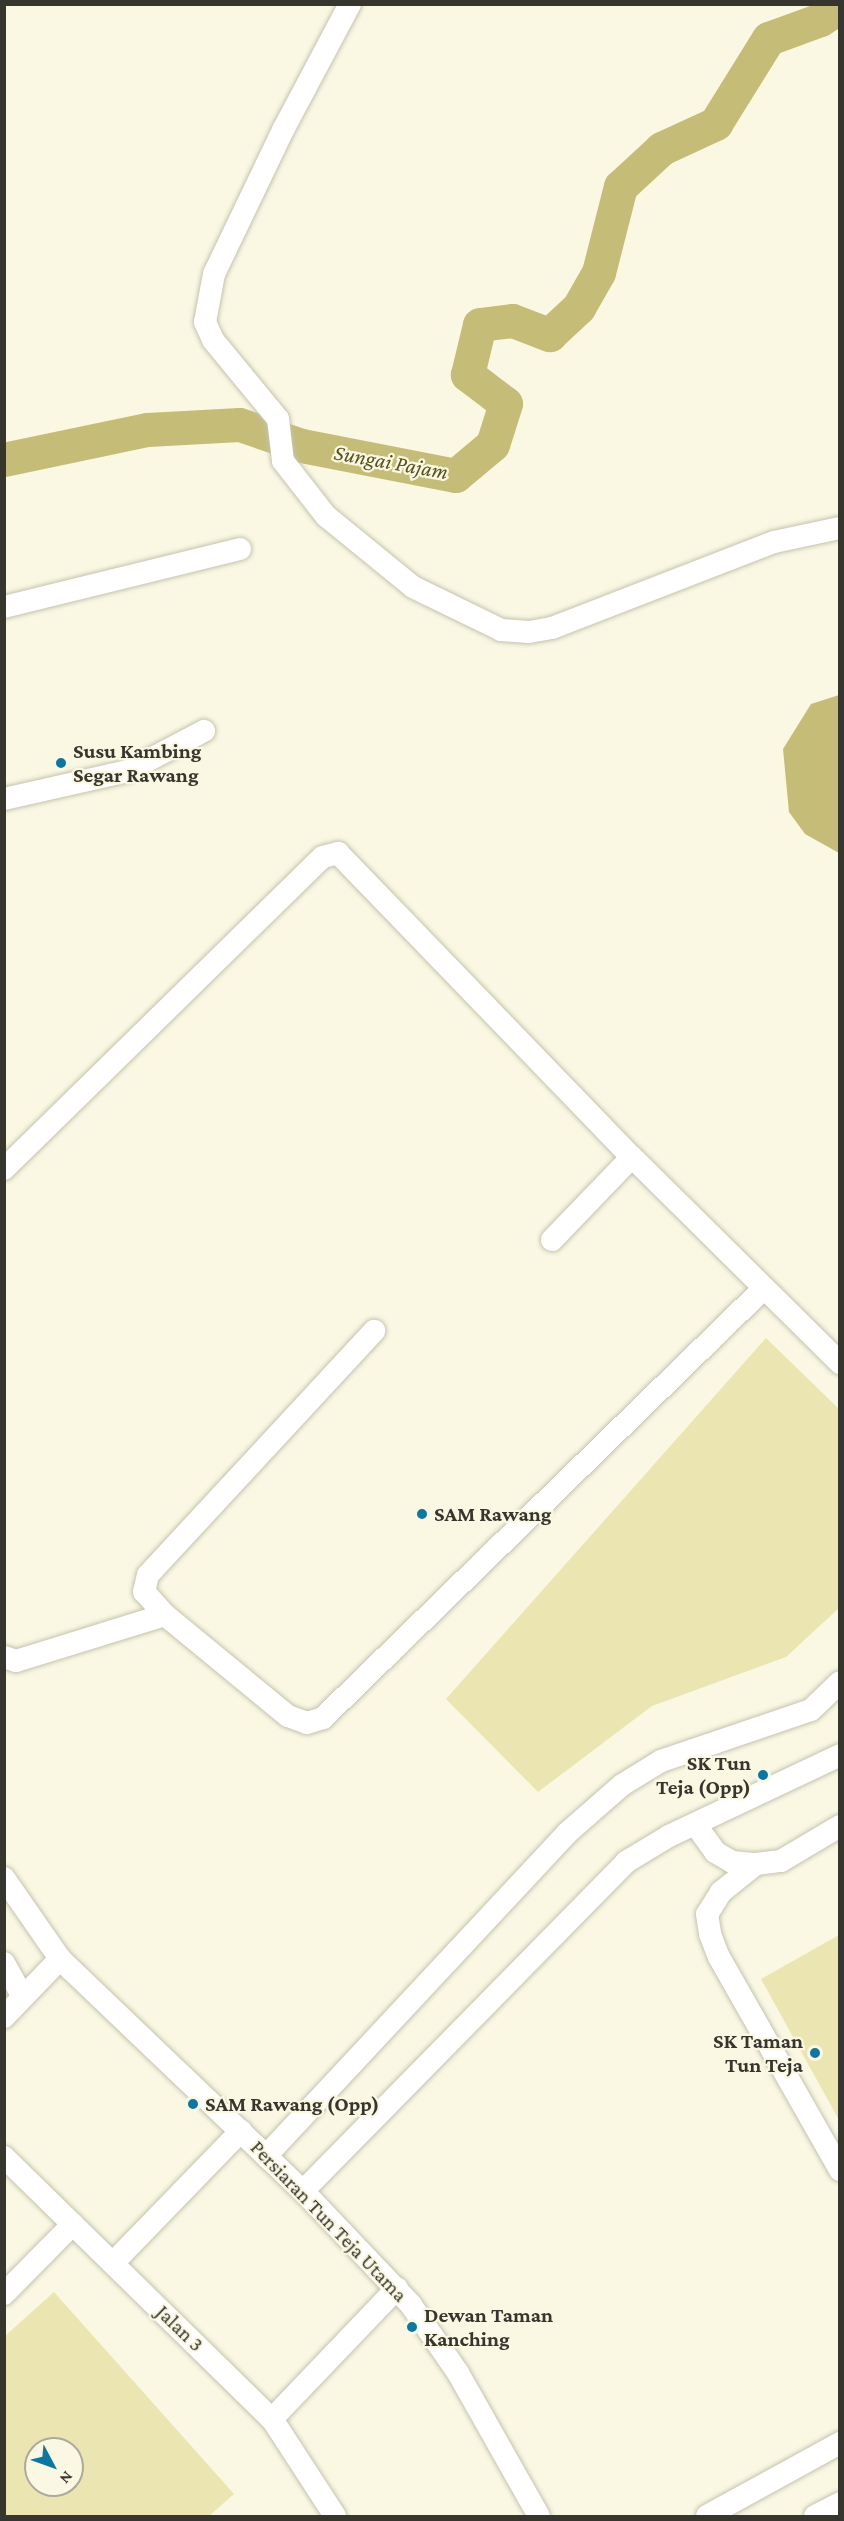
<!DOCTYPE html>
<html>
<head>
<meta charset="utf-8">
<style>
	body { margin:0 }
	#map { position:relative; width:844px; height:2521px; overflow:hidden; background:#faf8e3; font-family:"Crimson Pro",serif }
	div>[style] { position:absolute }
	.green>* { inset:0; background:#ebe5b1 }
	.water>* { inset:0; background:#c5bd77 }
	.river>* { height:34px; margin:-17px; padding:0 17px; transform-origin:17px; border-radius:17px; background:#c5bd77 }
	.roads { filter:drop-shadow(0 0 2px #c5c3af) drop-shadow(0 0 2px #c5c3af) }
	.minor>* { height:22px; margin:-11px; padding:0 11px; transform-origin:11px; border-radius:11px; background:#fff }
	.dots>* { width:16px; height:16px; translate:-50% -50%; box-sizing:border-box; border:3px solid #faf8e3; border-radius:50% }
	span { translate:-50% -50%; white-space:nowrap; text-align:center; line-height:1.15; -webkit-text-stroke:4.5px #faf8e3; paint-order:stroke }
	.poi-label { font-size:21px; color:#37362e; font-weight:700 }
	.left { translate:0 -50%; text-align:left }
	.right { translate:-100% -50%; text-align:right }
	.street-label { font-size:21px; color:#37362e }
	.water-label { font-size:22px; color:#56501b; font-style:italic }
	.frame { position:absolute; inset:0; border:6px solid #37362e; pointer-events:none }
	.north { position:absolute; left:24px; top:2437px; width:60px; height:60px; box-sizing:border-box; background:#faf8e3; border:2px solid #acaa9b; border-radius:50%; rotate:131deg; font-size:16px; font-weight:700; line-height:24px; text-align:center; color:#37362e }
	.north::after { content:''; display:block; margin:auto; width:21px; height:27px; background:#0c78a2; clip-path:polygon(50% 0,100% 100%,50% 72%,0 100%) }
</style>
</head>
<body>
<div id="map">
	<div class="green">
		<div style="clip-path:polygon(766px 1338px,839px 1409px,839px 1608px,786px 1657px,652px 1706px,538px 1792px,446px 1699px)"></div>
		<div style="clip-path:polygon(839px 1935px,839px 2120px,761px 1979px)"></div>
		<div style="clip-path:polygon(evenodd,54px 2292px,234px 2494px,209px 2516px,5px 2516px,5px 2336px,54px 2292px,36px 2449px,72px 2449px,72px 2485px,36px 2485px,36px 2449px)"></div>
	</div>
	<div class="water">
		<div style="clip-path:polygon(839px 695px,840px 695px,839px 853px,805px 834px,789px 812px,783px 749px,811px 704px)"></div>
	</div>
	<div class="river">
		<div style="left:4px;top:460px;width:147px;rotate:-11.8deg"></div>
		<div style="left:148px;top:430px;width:92px;rotate:-3.1deg"></div>
		<div style="left:240px;top:425px;width:65px;rotate:18.7deg"></div>
		<div style="left:302px;top:446px;width:157px;rotate:11deg"></div>
		<div style="left:456px;top:476px;width:48px;rotate:-40deg"></div>
		<div style="left:493px;top:445px;width:43px;rotate:-72.4deg"></div>
		<div style="left:506px;top:404px;width:48px;rotate:-142.7deg"></div>
		<div style="left:468px;top:375px;width:51px;rotate:-76.5deg"></div>
		<div style="left:480px;top:325px;width:33px;rotate:-7deg"></div>
		<div style="left:513px;top:321px;width:40px;rotate:21deg"></div>
		<div style="left:550px;top:335px;width:40px;rotate:-43deg"></div>
		<div style="left:579px;top:308px;width:40px;rotate:-60.3deg"></div>
		<div style="left:599px;top:273px;width:89px;rotate:-75.7deg"></div>
		<div style="left:621px;top:187px;width:56px;rotate:-42.8deg"></div>
		<div style="left:662px;top:149px;width:60px;rotate:-24.8deg"></div>
		<div style="left:716px;top:124px;width:100px;rotate:-58.1deg"></div>
		<div style="left:769px;top:39px;width:55px;rotate:-20.1deg"></div>
		<div style="left:821px;top:20px;width:23px;rotate:-34deg"></div>
	</div>
	<div class="roads">
		<div class="minor">
			<div style="left:350px;top:4px;width:140px;rotate:118deg"></div>
			<div style="left:284px;top:128px;width:162px;rotate:115.6deg"></div>
			<div style="left:214px;top:274px;width:49px;rotate:100.6deg"></div>
			<div style="left:205px;top:322px;width:20px;rotate:66deg"></div>
			<div style="left:213px;top:340px;width:102px;rotate:50.6deg"></div>
			<div style="left:278px;top:419px;width:42px;rotate:83.2deg"></div>
			<div style="left:283px;top:461px;width:70px;rotate:52deg"></div>
			<div style="left:326px;top:516px;width:112px;rotate:39.2deg"></div>
			<div style="left:413px;top:587px;width:98px;rotate:26deg"></div>
			<div style="left:501px;top:630px;width:28px;rotate:4deg"></div>
			<div style="left:529px;top:632px;width:23px;rotate:-10deg"></div>
			<div style="left:552px;top:628px;width:238px;rotate:-21.2deg"></div>
			<div style="left:774px;top:542px;width:67px;rotate:-12deg"></div>
			<div style="left:4px;top:607px;width:243px;rotate:-13.8deg"></div>
			<div style="left:4px;top:799px;width:127px;rotate:-12.7deg"></div>
			<div style="left:128px;top:771px;width:86px;rotate:-27.8deg"></div>
			<div style="left:4px;top:1169px;width:446px;rotate:-44.4deg"></div>
			<div style="left:323px;top:857px;width:16px;rotate:-15deg"></div>
			<div style="left:338px;top:853px;width:423px;rotate:46deg"></div>
			<div style="left:632px;top:1157px;width:293px;rotate:44.7deg"></div>
			<div style="left:552px;top:1240px;width:115px;rotate:-46.1deg"></div>
			<div style="left:165px;top:1615px;width:31px;rotate:-132deg"></div>
			<div style="left:144px;top:1592px;width:17px;rotate:-77deg"></div>
			<div style="left:148px;top:1575px;width:333px;rotate:-47.2deg"></div>
			<div style="left:4px;top:1657px;width:13px;rotate:18deg"></div>
			<div style="left:16px;top:1661px;width:156px;rotate:-17.2deg"></div>
			<div style="left:165px;top:1615px;width:159px;rotate:39.4deg"></div>
			<div style="left:288px;top:1716px;width:20px;rotate:20deg"></div>
			<div style="left:307px;top:1723px;width:17px;rotate:-17deg"></div>
			<div style="left:323px;top:1718px;width:615px;rotate:-44.27deg"></div>
			<div style="left:695px;top:1824px;width:34px;rotate:54deg"></div>
			<div style="left:715px;top:1852px;width:20px;rotate:30deg"></div>
			<div style="left:732px;top:1862px;width:24px;rotate:5deg"></div>
			<div style="left:756px;top:1864px;width:25px;rotate:-7deg"></div>
			<div style="left:781px;top:1861px;width:69px;rotate:-30.7deg"></div>
			<div style="left:756px;top:1864px;width:45px;rotate:141.3deg"></div>
			<div style="left:721px;top:1892px;width:26px;rotate:122deg"></div>
			<div style="left:707px;top:1914px;width:20px;rotate:81deg"></div>
			<div style="left:710px;top:1934px;width:25px;rotate:69deg"></div>
			<div style="left:719px;top:1957px;width:245px;rotate:60.4deg"></div>
			<div style="left:4px;top:1878px;width:98px;rotate:55.3deg"></div>
			<div style="left:60px;top:1959px;width:336px;rotate:43.7deg"></div>
			<div style="left:303px;top:2191px;width:157px;rotate:46.5deg"></div>
			<div style="left:411px;top:2305px;width:83px;rotate:55.3deg"></div>
			<div style="left:458px;top:2373px;width:164px;rotate:60.5deg"></div>
			<div style="left:4px;top:1963px;width:39px;rotate:61deg"></div>
			<div style="left:4px;top:2017px;width:81px;rotate:-46deg"></div>
			<div style="left:266px;top:2156px;width:440px;rotate:-47deg"></div>
			<div style="left:566px;top:1834px;width:74px;rotate:-41.2deg"></div>
			<div style="left:622px;top:1785px;width:46px;rotate:-31.6deg"></div>
			<div style="left:661px;top:1761px;width:158px;rotate:-18.8deg"></div>
			<div style="left:811px;top:1710px;width:40px;rotate:-44deg"></div>
			<div style="left:4px;top:2157px;width:375px;rotate:44.4deg"></div>
			<div style="left:272px;top:2419px;width:116px;rotate:57deg"></div>
			<div style="left:303px;top:2191px;width:461px;rotate:-45.5deg"></div>
			<div style="left:626px;top:1862px;width:50px;rotate:-31.2deg"></div>
			<div style="left:669px;top:1836px;width:189px;rotate:-25.3deg"></div>
			<div style="left:113px;top:2263px;width:184px;rotate:-45.9deg"></div>
			<div style="left:4px;top:2294px;width:98px;rotate:-45.4deg"></div>
			<div style="left:272px;top:2419px;width:181px;rotate:-46.3deg"></div>
			<div style="left:707px;top:2516px;width:152px;rotate:-28.8deg"></div>
			<div style="left:815px;top:2516px;width:28px;rotate:-27deg"></div>
		</div>
	</div>
	<div class="dots">
		<div style="left:61px;top:763px;background:#0c78a2"></div>
		<div style="left:422px;top:1514px;background:#0c78a2"></div>
		<div style="left:763px;top:1775px;background:#0c78a2"></div>
		<div style="left:815px;top:2053px;background:#0c78a2"></div>
		<div style="left:193px;top:2104px;background:#0c78a2"></div>
		<div style="left:412px;top:2327px;background:#0c78a2"></div>
	</div>
	<div class="poi-label">
		<span class="left" style="left:73px;top:763px">Susu Kambing<br>Segar Rawang</span>
		<span class="left" style="left:434px;top:1514px">SAM Rawang</span>
		<span class="right" style="left:751px;top:1775px">SK Tun<br>Teja (Opp)</span>
		<span class="right" style="left:803px;top:2053px">SK Taman<br>Tun Teja</span>
		<span class="left" style="left:205px;top:2104px">SAM Rawang (Opp)</span>
		<span class="left" style="left:424px;top:2327px">Dewan Taman<br>Kanching</span>
	</div>
	<div class="street-label">
		<span style="left:329px;top:2221px;rotate:46deg">Persiaran Tun Teja Utama</span>
		<span style="left:180px;top:2328px;rotate:44deg">Jalan 3</span>
	</div>
	<div class="water-label">
		<span style="left:391px;top:462px;rotate:10deg">Sungai Pajam</span>
	</div>
	<div class="frame"></div>
	<div class="north">N</div>
</div>
</body>
</html>
